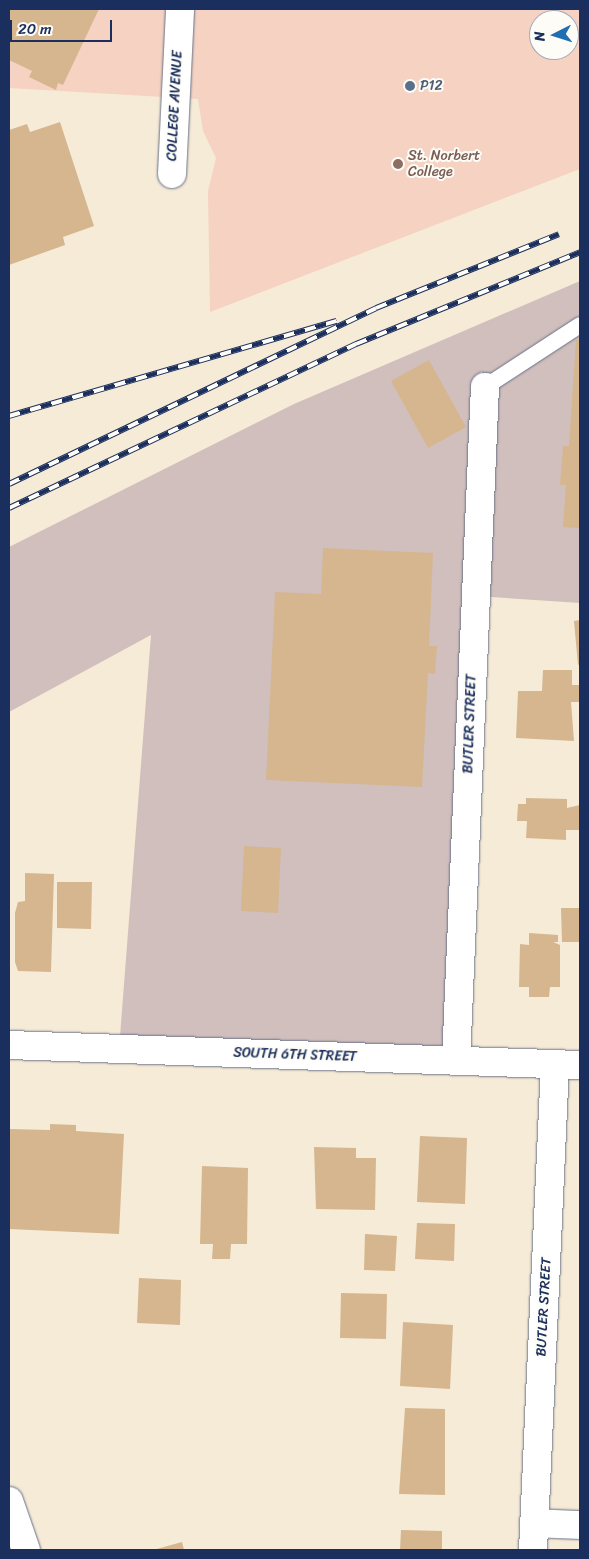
<!DOCTYPE html>
<html>
<head>
<meta charset="utf-8">
<style>
	body { margin:0 }
	#map { position:relative; width:589px; height:1559px; overflow:hidden; background:#f6ebd7; font-family:Sriracha,sans-serif }
	div>[style] { position:absolute }
	.built>* { inset:0; background:#f5d2c2 }
	.industrial>* { inset:0; background:#d1bfbd }
	.building>* { inset:0; background:#d5b68f }
	.roads { filter:drop-shadow(0 0 1px #687188) drop-shadow(0 0 1px #687188) }
	.service>* { height:16px; margin:-8px; padding:0 8px; transform-origin:8px; border-radius:8px; background:#fff }
	.minor>* { height:28px; margin:-14px; padding:0 14px; transform-origin:14px; border-radius:14px; background:#fff }
	.tertiary>* { height:28px; margin:-14px; padding:0 14px; transform-origin:14px; border-radius:14px; background:#fff }
	.rail>* { height:5.5px; margin-top:-2.75px; transform-origin:0; background:repeating-linear-gradient(90deg,#fdfcf7 0 11px,#1b2f5e 0 22px); box-sizing:border-box; border-block:1px solid #1b2f5e }
	.dots>* { width:14px; height:14px; translate:-50% -50%; box-sizing:border-box; border:2px solid #fdfcf7; border-radius:50% }
	span { translate:-50% -50%; white-space:nowrap; text-align:center; line-height:1.15; -webkit-text-stroke:4px #fdfcf7; paint-order:stroke }
	.service-label { font-size:14px; color:#4e5e75 }
	.left { translate:0 -50%; text-align:left }
	.street-label { font-size:14px; color:#1b2f5e }
	.education-label { font-size:14px; color:#785e54 }
	.frame { position:absolute; inset:0; border:10px solid #1b2f5e; pointer-events:none }
	.north { position:absolute; left:529px; top:10px; width:50px; height:50px; box-sizing:border-box; background:#fdfcf7; border:1px solid #a3aaba; border-radius:50%; rotate:265deg; font-size:14px; font-weight:700; line-height:20px; text-align:center; color:#1b2f5e }
	.north::after { content:''; display:block; margin:auto; width:18px; height:22px; background:#1f6fb2; clip-path:polygon(50% 0,100% 100%,50% 72%,0 100%) }
	.scale { position:absolute; left:10px; top:20px; width:102px; height:22px; box-sizing:border-box; border:2px solid #1b2f5e; border-top:0; padding-left:6px; font-size:15px; line-height:18px; white-space:nowrap; color:#1b2f5e; -webkit-text-stroke:4px #fdfcf7; paint-order:stroke }
</style>
</head>
<body>
<div id="map">
	<div class="built">
		<div style="clip-path:polygon(evenodd,9px 9px,580px 9px,580px 169px,210px 312px,208px 191px,216px 158px,203px 131px,198px 99px,9px 88px,9px 9px,539px 20px,569px 20px,569px 50px,539px 50px,539px 20px)"></div>
	</div>
	<div class="industrial">
		<div style="clip-path:polygon(580px 281px,580px 603px,476px 596px,456px 1061px,119px 1049px,151px 635px,9px 712px,9px 547px,294px 404px)"></div>
	</div>
	<div class="building">
		<div style="clip-path:polygon(9px 9px,99px 9px,63px 85px,58px 83px,56px 90px,29px 77px,32px 71px,9px 60px)"></div>
		<div style="clip-path:polygon(60px 122px,94px 226px,63px 237px,65px 245px,9px 265px,9px 130px,27px 124px,30px 132px)"></div>
		<div style="clip-path:polygon(576px 340px,580px 340px,580px 528px,563px 527px,566px 485px,560px 485px,563px 446px,569px 446px)"></div>
		<div style="clip-path:polygon(429px 360px,466px 427px,428px 448px,391px 381px)"></div>
		<div style="clip-path:polygon(323px 548px,433px 553px,429px 646px,437px 646px,435px 674px,428px 673px,422px 787px,266px 780px,275px 592px,321px 594px)"></div>
		<div style="clip-path:polygon(580px 620px,580px 664px,578px 665px,574px 621px)"></div>
		<div style="clip-path:polygon(543px 670px,572px 670px,572px 685px,580px 685px,580px 702px,571px 702px,574px 741px,516px 738px,518px 691px,542px 691px)"></div>
		<div style="clip-path:polygon(526px 798px,567px 799px,567px 808px,580px 805px,580px 830px,566px 830px,566px 840px,526px 838px,527px 821px,517px 821px,518px 804px,526px 804px)"></div>
		<div style="clip-path:polygon(244px 846px,281px 848px,278px 913px,241px 911px)"></div>
		<div style="clip-path:polygon(25px 873px,54px 874px,51px 972px,18px 971px,15px 962px,15px 913px,18px 902px,25px 901px)"></div>
		<div style="clip-path:polygon(57px 882px,92px 882px,91px 929px,57px 928px)"></div>
		<div style="clip-path:polygon(561px 908px,580px 908px,580px 942px,562px 942px)"></div>
		<div style="clip-path:polygon(529px 933px,558px 935px,558px 942px,553px 942px,560px 945px,560px 987px,550px 987px,549px 997px,529px 997px,529px 987px,519px 987px,520px 944px,529px 945px)"></div>
		<div style="clip-path:polygon(50px 1124px,76px 1125px,76px 1131px,124px 1134px,119px 1234px,9px 1229px,9px 1129px,50px 1130px)"></div>
		<div style="clip-path:polygon(420px 1136px,467px 1138px,465px 1204px,417px 1202px)"></div>
		<div style="clip-path:polygon(314px 1147px,356px 1148px,356px 1158px,376px 1158px,375px 1210px,316px 1209px)"></div>
		<div style="clip-path:polygon(202px 1166px,248px 1168px,247px 1244px,231px 1244px,230px 1259px,212px 1259px,213px 1244px,200px 1244px)"></div>
		<div style="clip-path:polygon(417px 1223px,455px 1224px,454px 1261px,415px 1259px)"></div>
		<div style="clip-path:polygon(365px 1234px,397px 1236px,395px 1271px,364px 1270px)"></div>
		<div style="clip-path:polygon(139px 1278px,181px 1280px,180px 1325px,137px 1323px)"></div>
		<div style="clip-path:polygon(341px 1293px,387px 1294px,386px 1339px,340px 1338px)"></div>
		<div style="clip-path:polygon(403px 1322px,453px 1325px,450px 1389px,400px 1386px)"></div>
		<div style="clip-path:polygon(405px 1408px,445px 1409px,445px 1495px,399px 1494px)"></div>
		<div style="clip-path:polygon(401px 1530px,442px 1531px,442px 1550px,400px 1550px)"></div>
		<div style="clip-path:polygon(182px 1542px,184px 1550px,153px 1550px)"></div>
	</div>
	<div class="roads">
		<div class="service">
			<div style="left:485px;top:387px;width:113px;rotate:-33.1deg"></div>
		</div>
		<div class="minor">
			<div style="left:172px;top:174px;width:165px;rotate:-87.2deg"></div>
			<div style="left:9px;top:1045px;width:571px;rotate:2.01deg"></div>
			<div style="left:456px;top:1061px;width:675px;rotate:-87.54deg"></div>
			<div style="left:534px;top:1523px;width:46px;rotate:2.5deg"></div>
			<div style="left:533px;top:1550px;width:486px;rotate:-87.4deg"></div>
		</div>
		<div class="tertiary">
			<div style="left:9px;top:1501px;width:52px;rotate:70.9deg"></div>
		</div>
	</div>
	<div class="rail">
		<div style="left:9px;top:416px;width:341px;rotate:-16.2deg"></div>
		<div style="left:9px;top:484px;width:407px;rotate:-25.6deg"></div>
		<div style="left:376px;top:308px;width:197px;rotate:-22deg"></div>
		<div style="left:9px;top:508px;width:384px;rotate:-25.3deg"></div>
		<div style="left:356px;top:344px;width:242px;rotate:-22.3deg"></div>
	</div>
	<div class="dots">
		<div style="left:410px;top:86px;background:#5c6f8a"></div>
		<div style="left:398px;top:164px;background:#8d6e63"></div>
	</div>
	<div class="service-label">
		<span class="left" style="left:420px;top:86px">P12</span>
	</div>
	<div class="street-label">
		<span style="left:175px;top:106px;rotate:-87deg">COLLEGE AVENUE</span>
		<span style="left:470px;top:724px;rotate:-88deg">BUTLER STREET</span>
		<span style="left:295px;top:1055px;rotate:2deg">SOUTH 6TH STREET</span>
		<span style="left:544px;top:1307px;rotate:-87deg">BUTLER STREET</span>
	</div>
	<div class="education-label">
		<span class="left" style="left:408px;top:164px">St. Norbert<br>College</span>
	</div>
	<div class="frame"></div>
	<div class="north">N</div>
	<div class="scale">20 m</div>
</div>
</body>
</html>
